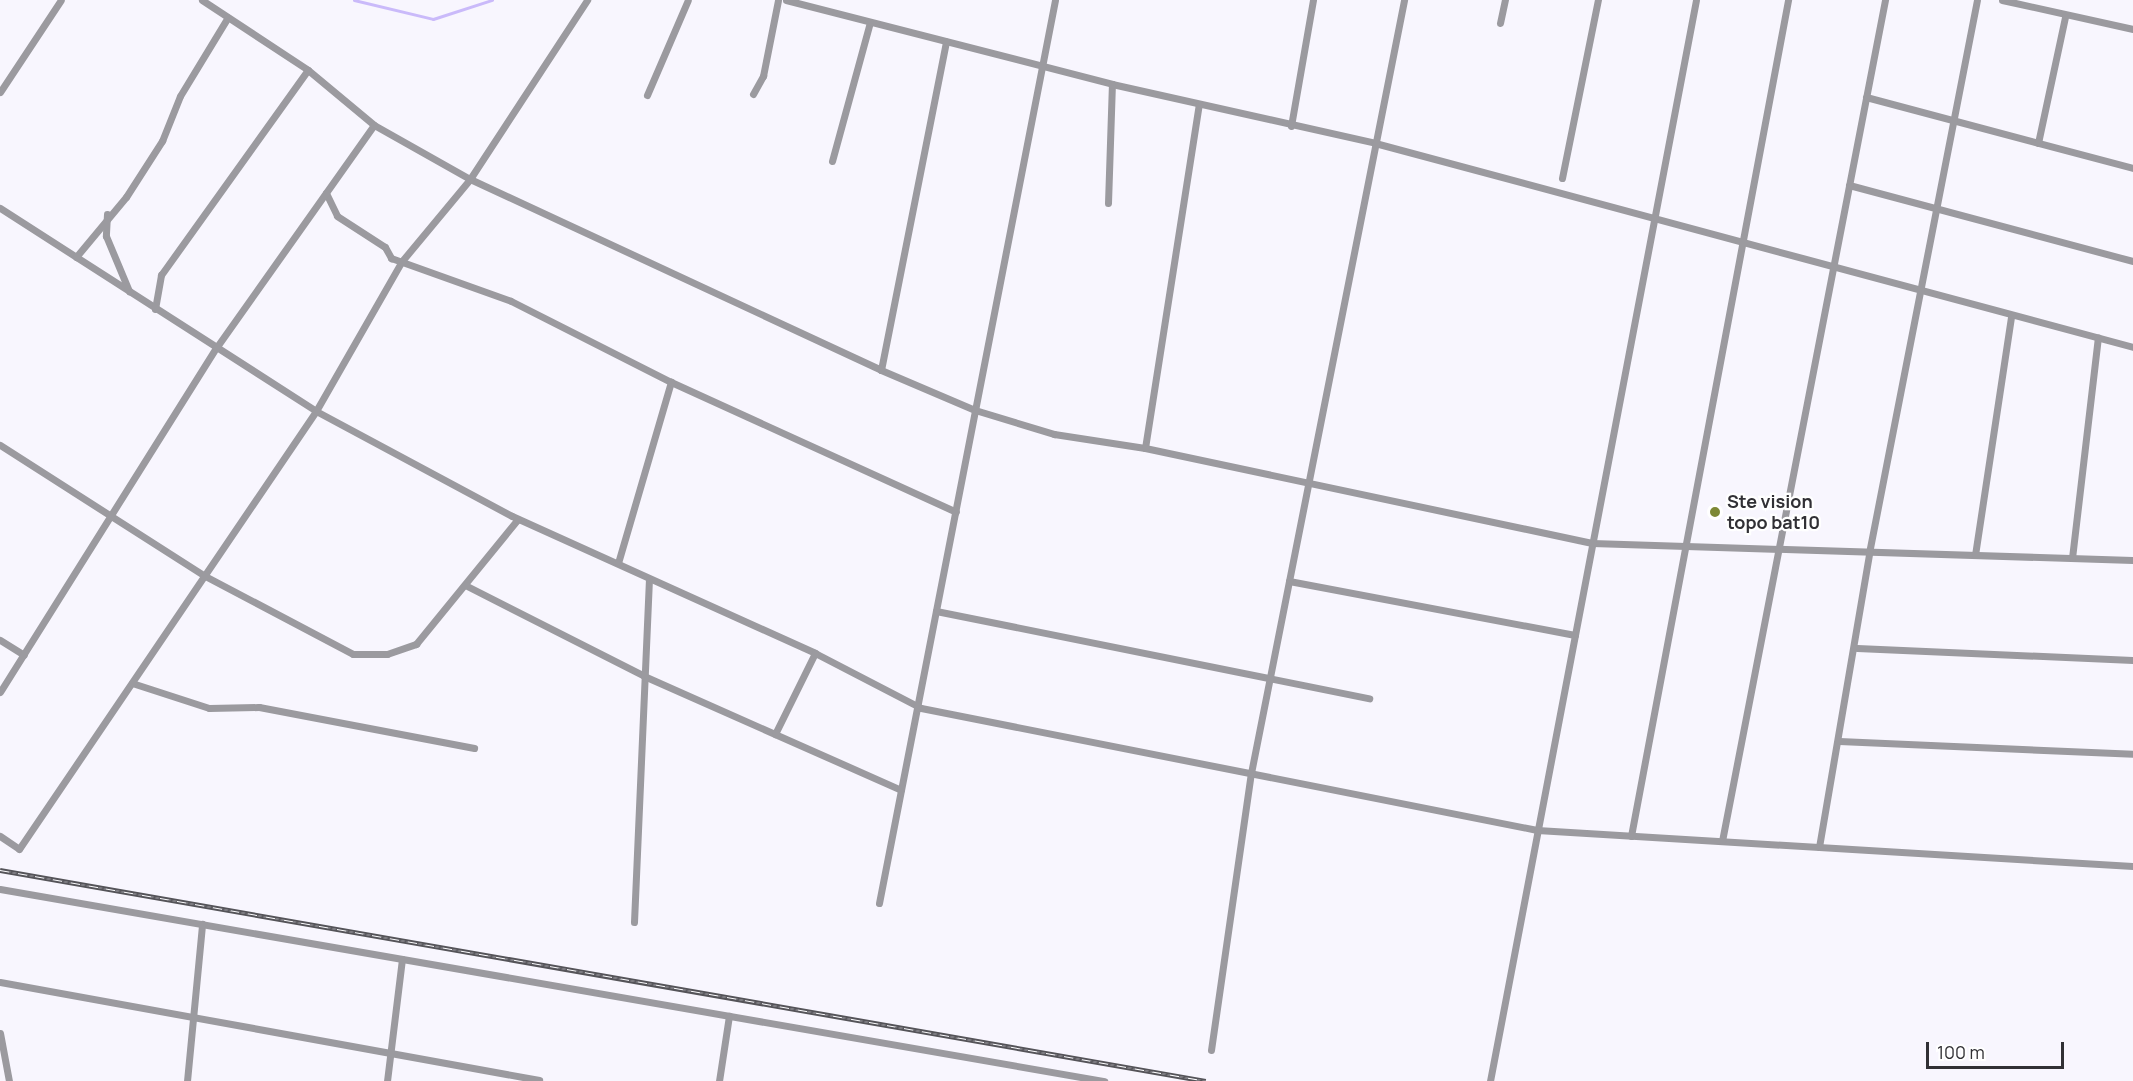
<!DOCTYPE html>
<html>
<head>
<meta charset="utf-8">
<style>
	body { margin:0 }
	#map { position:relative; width:2133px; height:1081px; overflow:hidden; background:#f8f6fe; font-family:Manrope,sans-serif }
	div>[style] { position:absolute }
	.stream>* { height:3px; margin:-1.5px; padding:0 1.5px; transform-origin:1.5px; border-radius:1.5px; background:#cabafa }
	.street>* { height:7px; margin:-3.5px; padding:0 3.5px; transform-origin:3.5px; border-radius:3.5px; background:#9b9a9f }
	.rail>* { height:5px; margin-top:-2.5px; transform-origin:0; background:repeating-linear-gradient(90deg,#fff 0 9px,#555459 0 18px); box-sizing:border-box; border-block:2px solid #555459 }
	.dots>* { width:16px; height:16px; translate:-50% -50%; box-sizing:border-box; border:3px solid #fff; border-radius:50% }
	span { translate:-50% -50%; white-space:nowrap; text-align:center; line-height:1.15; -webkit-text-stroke:4.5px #fff; paint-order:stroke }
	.poi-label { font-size:18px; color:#313035; font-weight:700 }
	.left { translate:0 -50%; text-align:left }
	.scale { position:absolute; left:1926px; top:1042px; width:138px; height:27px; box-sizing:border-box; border:3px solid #313035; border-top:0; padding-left:8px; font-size:18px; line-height:21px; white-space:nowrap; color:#313035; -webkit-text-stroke:4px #fff; paint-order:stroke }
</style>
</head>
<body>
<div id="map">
	<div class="stream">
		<div style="left:354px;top:0;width:81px;rotate:13.5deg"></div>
		<div style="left:433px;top:19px;width:62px;rotate:-17.9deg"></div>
	</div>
	<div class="street">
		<div style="left:202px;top:0;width:127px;rotate:33.4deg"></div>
		<div style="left:308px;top:70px;width:86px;rotate:39.8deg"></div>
		<div style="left:374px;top:125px;width:110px;rotate:29.4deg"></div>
		<div style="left:470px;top:179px;width:453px;rotate:24.9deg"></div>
		<div style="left:881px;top:370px;width:102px;rotate:23.1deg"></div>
		<div style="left:975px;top:410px;width:83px;rotate:16.9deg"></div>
		<div style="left:1054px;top:434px;width:92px;rotate:8.7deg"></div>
		<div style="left:1145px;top:448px;width:457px;rotate:12deg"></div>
		<div style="left:1592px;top:543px;width:541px;rotate:1.8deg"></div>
		<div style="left:786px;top:0;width:337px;rotate:14.4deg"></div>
		<div style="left:1112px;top:84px;width:270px;rotate:12.6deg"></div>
		<div style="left:1375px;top:143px;width:785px;rotate:15.06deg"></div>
		<div style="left:2002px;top:0;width:134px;rotate:12.5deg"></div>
		<div style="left:1500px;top:23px;width:24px;rotate:-78deg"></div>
		<div style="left:0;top:92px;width:110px;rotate:-56.5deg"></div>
		<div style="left:753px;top:94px;width:21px;rotate:-61deg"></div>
		<div style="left:763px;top:76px;width:77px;rotate:-78.8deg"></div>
		<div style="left:647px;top:95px;width:103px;rotate:-66.7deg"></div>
		<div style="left:1866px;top:97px;width:276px;rotate:14.9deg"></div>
		<div style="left:1291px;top:126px;width:128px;rotate:-80.1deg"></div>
		<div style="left:2038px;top:143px;width:129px;rotate:-77.9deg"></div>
		<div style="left:832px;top:161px;width:144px;rotate:-74.7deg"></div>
		<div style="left:1562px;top:178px;width:182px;rotate:-78.6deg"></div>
		<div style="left:1849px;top:185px;width:294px;rotate:15deg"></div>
		<div style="left:326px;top:193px;width:25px;rotate:64deg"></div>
		<div style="left:337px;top:216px;width:57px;rotate:32.9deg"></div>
		<div style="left:385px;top:247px;width:13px;rotate:61deg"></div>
		<div style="left:391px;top:258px;width:127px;rotate:19.7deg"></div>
		<div style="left:511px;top:301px;width:179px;rotate:26.9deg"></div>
		<div style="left:671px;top:382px;width:313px;rotate:24.5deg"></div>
		<div style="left:1108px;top:203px;width:119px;rotate:-88.1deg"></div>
		<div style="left:0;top:208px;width:376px;rotate:32.7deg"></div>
		<div style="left:316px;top:411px;width:222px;rotate:28.2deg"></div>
		<div style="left:512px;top:516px;width:333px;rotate:24.3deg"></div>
		<div style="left:815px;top:653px;width:119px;rotate:27.4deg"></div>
		<div style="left:921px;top:708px;width:628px;rotate:11.2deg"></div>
		<div style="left:1537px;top:830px;width:597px;rotate:3.46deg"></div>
		<div style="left:107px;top:214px;width:22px;rotate:93deg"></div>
		<div style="left:106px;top:236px;width:60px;rotate:67.3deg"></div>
		<div style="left:76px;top:257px;width:78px;rotate:-50.2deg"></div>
		<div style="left:126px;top:197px;width:67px;rotate:-57.3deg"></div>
		<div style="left:162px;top:141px;width:48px;rotate:-68.2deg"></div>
		<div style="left:180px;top:96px;width:92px;rotate:-58.7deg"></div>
		<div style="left:155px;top:309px;width:35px;rotate:-80deg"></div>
		<div style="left:161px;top:275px;width:252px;rotate:-54.4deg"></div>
		<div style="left:881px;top:370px;width:335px;rotate:-78.8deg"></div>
		<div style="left:0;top:445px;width:243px;rotate:32.6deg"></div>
		<div style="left:205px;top:576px;width:167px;rotate:27.8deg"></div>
		<div style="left:353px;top:654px;width:34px"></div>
		<div style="left:387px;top:654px;width:31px;rotate:-19deg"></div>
		<div style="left:416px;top:644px;width:161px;rotate:-50.8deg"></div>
		<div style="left:1145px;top:448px;width:348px;rotate:-81.1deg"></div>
		<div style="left:1975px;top:555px;width:242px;rotate:-81.4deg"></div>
		<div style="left:2072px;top:558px;width:222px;rotate:-83.3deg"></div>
		<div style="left:618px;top:563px;width:189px;rotate:-73.7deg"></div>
		<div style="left:1289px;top:581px;width:291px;rotate:10.7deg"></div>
		<div style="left:465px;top:585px;width:201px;rotate:26.9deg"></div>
		<div style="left:644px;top:676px;width:281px;rotate:23.9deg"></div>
		<div style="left:936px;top:611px;width:442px;rotate:11.4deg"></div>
		<div style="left:0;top:640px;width:28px;rotate:32deg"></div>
		<div style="left:1857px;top:648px;width:276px;rotate:2.5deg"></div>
		<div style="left:132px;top:683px;width:81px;rotate:18deg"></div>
		<div style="left:209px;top:708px;width:50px;rotate:-1.1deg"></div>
		<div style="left:259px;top:707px;width:219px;rotate:10.8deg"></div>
		<div style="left:0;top:692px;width:406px;rotate:-57.9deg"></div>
		<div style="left:216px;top:348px;width:273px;rotate:-54.7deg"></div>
		<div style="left:775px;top:734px;width:90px;rotate:-63.7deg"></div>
		<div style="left:1839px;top:741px;width:294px;rotate:2.5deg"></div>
		<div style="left:0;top:836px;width:23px;rotate:34deg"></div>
		<div style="left:19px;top:849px;width:529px;rotate:-55.86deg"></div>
		<div style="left:316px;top:411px;width:173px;rotate:-60.2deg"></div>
		<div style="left:402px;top:261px;width:107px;rotate:-50.3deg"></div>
		<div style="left:470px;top:179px;width:214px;rotate:-56.8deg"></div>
		<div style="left:1631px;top:836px;width:851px;rotate:-79.36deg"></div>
		<div style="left:1722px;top:841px;width:857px;rotate:-79.03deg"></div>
		<div style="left:1819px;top:847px;width:298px;rotate:-80.3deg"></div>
		<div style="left:1869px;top:553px;width:563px;rotate:-78.95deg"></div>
		<div style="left:0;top:889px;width:1121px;rotate:9.87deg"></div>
		<div style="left:879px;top:903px;width:920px;rotate:-78.97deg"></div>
		<div style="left:634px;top:922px;width:343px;rotate:-87.5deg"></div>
		<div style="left:0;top:982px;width:548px;rotate:10.3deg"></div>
		<div style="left:0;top:1033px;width:49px;rotate:79.4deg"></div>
		<div style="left:1211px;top:1050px;width:280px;rotate:-81.8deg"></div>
		<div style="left:1251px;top:773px;width:788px;rotate:-78.8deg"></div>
		<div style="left:187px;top:1081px;width:158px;rotate:-84.5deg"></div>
		<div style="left:387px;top:1081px;width:123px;rotate:-83deg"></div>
		<div style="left:719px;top:1081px;width:66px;rotate:-81.3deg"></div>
		<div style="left:1490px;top:1081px;width:1100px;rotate:-79.21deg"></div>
	</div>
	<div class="rail">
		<div style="left:0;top:870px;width:1224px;rotate:9.92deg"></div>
	</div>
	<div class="dots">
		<div style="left:1715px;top:512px;background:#7d8835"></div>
	</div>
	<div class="poi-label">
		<span class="left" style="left:1727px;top:512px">Ste vision<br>topo bat10</span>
	</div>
	<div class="scale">100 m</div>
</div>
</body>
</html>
